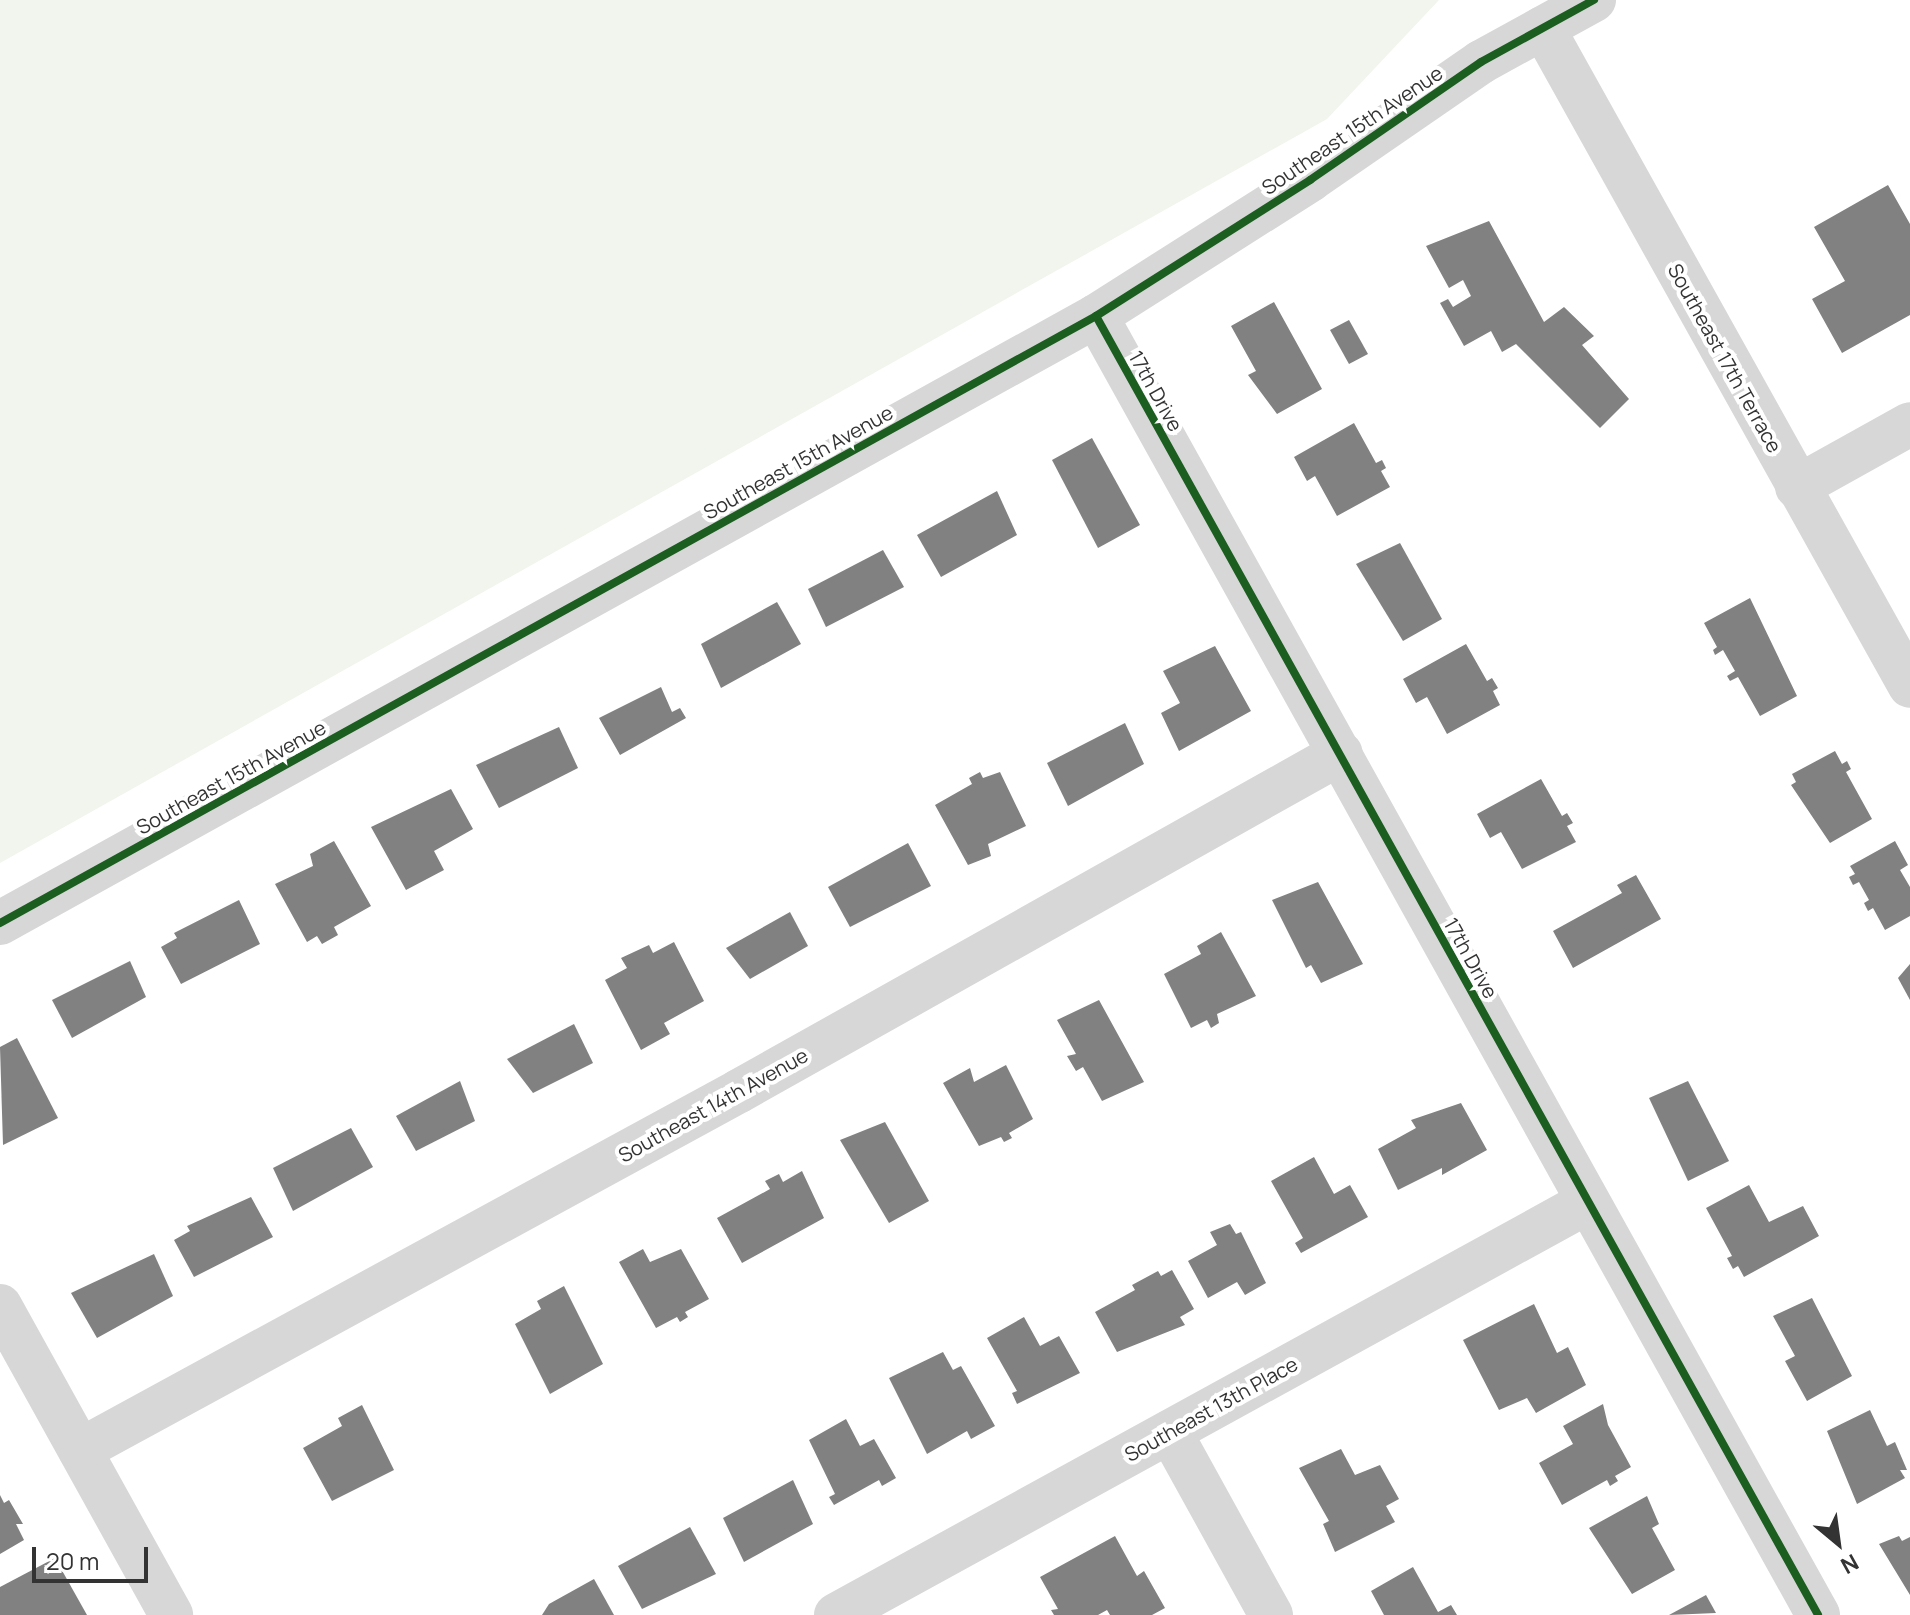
<!DOCTYPE html>
<html>
<head>
<meta charset="utf-8">
<style>
	body { margin:0 }
	#map { position:relative; width:1910px; height:1615px; overflow:hidden; background:#fff; font-family:Manrope,sans-serif }
	div>[style] { position:absolute }
	.green>* { inset:0; background:#f1f5ed }
	.building>* { inset:0; background:#818181 }
	.minor>* { height:44px; margin:-22px; padding:0 22px; transform-origin:22px; border-radius:22px; background:#d7d7d7 }
	.cycleway>* { height:8px; margin:-4px; padding:0 4px; transform-origin:4px; border-radius:4px; background:#1b5e20 }
	span { translate:-50% -50%; white-space:nowrap; text-align:center; line-height:1.15; -webkit-text-stroke:8px #fff; paint-order:stroke }
	.street-label { font-size:20px; color:#333 }
	.north { position:absolute; left:1798px; top:1503px; width:80px; height:80px; -webkit-text-stroke:6px #fff; paint-order:stroke; rotate:151deg; font-size:22px; font-weight:700; line-height:32px; text-align:center; color:#333 }
	.north::after { content:''; display:block; margin:auto; width:28px; height:36px; background:#333; clip-path:polygon(50% 0,100% 100%,50% 72%,0 100%) }
	.scale { position:absolute; left:32px; top:1547px; width:116px; height:36px; box-sizing:border-box; border:4px solid #333; border-top:0; padding-left:10px; font-size:24px; line-height:28px; white-space:nowrap; color:#333; -webkit-text-stroke:6px #fff; paint-order:stroke }
</style>
</head>
<body>
<div id="map">
	<div class="green">
		<div style="clip-path:polygon(0 0,1439px 0,1327px 119px,0 863px)"></div>
	</div>
	<div class="building">
		<div style="clip-path:polygon(1888px 185px,1910px 224px,1910px 315px,1842px 353px,1812px 299px,1845px 281px,1814px 227px)"></div>
		<div style="clip-path:polygon(1489px 221px,1544px 322px,1564px 307px,1594px 336px,1582px 345px,1629px 399px,1600px 428px,1516px 344px,1502px 352px,1491px 331px,1464px 346px,1440px 303px,1448px 299px,1453px 307px,1471px 296px,1463px 280px,1449px 288px,1426px 246px)"></div>
		<div style="clip-path:polygon(1274px 302px,1322px 389px,1277px 414px,1248px 375px,1256px 371px,1231px 326px)"></div>
		<div style="clip-path:polygon(1349px 320px,1368px 354px,1349px 364px,1330px 330px)"></div>
		<div style="clip-path:polygon(1354px 423px,1376px 463px,1382px 460px,1386px 468px,1381px 471px,1390px 487px,1337px 516px,1315px 476px,1307px 481px,1294px 457px)"></div>
		<div style="clip-path:polygon(1092px 438px,1140px 525px,1098px 548px,1052px 460px)"></div>
		<div style="clip-path:polygon(997px 491px,1017px 535px,941px 577px,917px 535px)"></div>
		<div style="clip-path:polygon(1400px 543px,1442px 619px,1403px 641px,1356px 564px)"></div>
		<div style="clip-path:polygon(883px 550px,904px 587px,826px 627px,808px 589px)"></div>
		<div style="clip-path:polygon(1750px 598px,1797px 696px,1760px 716px,1738px 677px,1730px 681px,1727px 676px,1735px 671px,1723px 650px,1715px 655px,1713px 650px,1717px 647px,1704px 623px)"></div>
		<div style="clip-path:polygon(777px 602px,801px 644px,721px 688px,701px 644px)"></div>
		<div style="clip-path:polygon(1466px 644px,1487px 681px,1492px 678px,1498px 688px,1493px 691px,1500px 705px,1447px 734px,1427px 697px,1416px 703px,1403px 679px)"></div>
		<div style="clip-path:polygon(1215px 646px,1251px 711px,1179px 751px,1161px 713px,1180px 703px,1163px 671px)"></div>
		<div style="clip-path:polygon(661px 687px,672px 712px,680px 708px,686px 718px,620px 755px,599px 718px)"></div>
		<div style="clip-path:polygon(1125px 723px,1144px 764px,1068px 806px,1047px 763px)"></div>
		<div style="clip-path:polygon(559px 727px,578px 768px,499px 808px,476px 765px)"></div>
		<div style="clip-path:polygon(1835px 751px,1842px 764px,1847px 761px,1851px 769px,1846px 772px,1872px 819px,1830px 843px,1791px 785px,1796px 782px,1792px 774px)"></div>
		<div style="clip-path:polygon(980px 772px,983px 778px,1000px 772px,1026px 826px,988px 844px,991px 856px,968px 865px,935px 805px,972px 784px,969px 778px)"></div>
		<div style="clip-path:polygon(1541px 779px,1562px 816px,1567px 813px,1573px 823px,1567px 826px,1576px 842px,1522px 869px,1501px 832px,1490px 838px,1477px 814px)"></div>
		<div style="clip-path:polygon(451px 789px,473px 829px,434px 851px,444px 870px,406px 890px,371px 827px)"></div>
		<div style="clip-path:polygon(334px 841px,371px 906px,334px 927px,338px 935px,322px 944px,317px 936px,307px 942px,275px 884px,313px 866px,310px 854px)"></div>
		<div style="clip-path:polygon(1895px 841px,1908px 865px,1900px 870px,1910px 887px,1910px 916px,1885px 930px,1873px 908px,1868px 911px,1864px 903px,1869px 900px,1859px 882px,1853px 885px,1849px 877px,1855px 874px,1850px 866px)"></div>
		<div style="clip-path:polygon(908px 843px,931px 886px,850px 927px,828px 887px)"></div>
		<div style="clip-path:polygon(1636px 875px,1661px 919px,1573px 968px,1553px 931px,1622px 893px,1617px 885px)"></div>
		<div style="clip-path:polygon(1318px 882px,1363px 964px,1321px 983px,1311px 965px,1306px 968px,1272px 900px)"></div>
		<div style="clip-path:polygon(239px 900px,260px 944px,181px 984px,161px 947px,177px 938px,174px 933px)"></div>
		<div style="clip-path:polygon(790px 912px,808px 946px,750px 979px,726px 948px)"></div>
		<div style="clip-path:polygon(1221px 932px,1256px 996px,1217px 1014px,1219px 1023px,1211px 1028px,1207px 1020px,1191px 1028px,1164px 974px,1201px 954px,1197px 946px)"></div>
		<div style="clip-path:polygon(674px 942px,704px 1001px,664px 1023px,670px 1034px,641px 1050px,605px 980px,627px 968px,621px 958px,649px 945px,653px 953px)"></div>
		<div style="clip-path:polygon(130px 961px,146px 997px,72px 1038px,52px 1000px)"></div>
		<div style="clip-path:polygon(1910px 964px,1910px 1000px,1898px 978px)"></div>
		<div style="clip-path:polygon(1099px 1000px,1144px 1082px,1102px 1101px,1083px 1067px,1076px 1071px,1067px 1056px,1076px 1054px,1057px 1020px)"></div>
		<div style="clip-path:polygon(574px 1024px,593px 1063px,533px 1093px,507px 1059px)"></div>
		<div style="clip-path:polygon(17px 1038px,58px 1118px,3px 1145px,0 1047px)"></div>
		<div style="clip-path:polygon(1006px 1065px,1033px 1119px,1009px 1133px,1012px 1138px,1004px 1142px,1001px 1137px,979px 1146px,943px 1083px,970px 1068px,974px 1082px)"></div>
		<div style="clip-path:polygon(460px 1081px,475px 1121px,416px 1151px,396px 1116px)"></div>
		<div style="clip-path:polygon(1688px 1081px,1729px 1161px,1688px 1181px,1649px 1098px)"></div>
		<div style="clip-path:polygon(1461px 1103px,1487px 1150px,1442px 1175px,1442px 1168px,1398px 1190px,1378px 1149px,1416px 1128px,1411px 1120px)"></div>
		<div style="clip-path:polygon(885px 1122px,929px 1201px,889px 1223px,840px 1140px)"></div>
		<div style="clip-path:polygon(351px 1128px,373px 1167px,293px 1211px,273px 1168px)"></div>
		<div style="clip-path:polygon(1314px 1157px,1334px 1194px,1350px 1185px,1368px 1217px,1301px 1253px,1295px 1243px,1303px 1238px,1271px 1181px)"></div>
		<div style="clip-path:polygon(802px 1171px,824px 1218px,742px 1263px,717px 1218px,770px 1189px,765px 1181px,779px 1174px,783px 1182px)"></div>
		<div style="clip-path:polygon(1749px 1185px,1769px 1222px,1803px 1206px,1819px 1236px,1744px 1277px,1738px 1266px,1733px 1269px,1727px 1258px,1732px 1256px,1706px 1208px)"></div>
		<div style="clip-path:polygon(251px 1197px,273px 1237px,194px 1277px,174px 1240px,190px 1231px,187px 1226px)"></div>
		<div style="clip-path:polygon(1230px 1224px,1236px 1234px,1241px 1232px,1266px 1283px,1245px 1295px,1237px 1282px,1208px 1298px,1188px 1261px,1217px 1245px,1210px 1232px)"></div>
		<div style="clip-path:polygon(643px 1249px,650px 1262px,681px 1249px,709px 1299px,685px 1312px,688px 1317px,680px 1322px,677px 1317px,656px 1328px,619px 1262px)"></div>
		<div style="clip-path:polygon(154px 1254px,173px 1296px,97px 1338px,71px 1293px)"></div>
		<div style="clip-path:polygon(1172px 1270px,1194px 1309px,1180px 1317px,1185px 1325px,1117px 1352px,1095px 1312px,1135px 1290px,1132px 1285px,1158px 1271px,1161px 1276px)"></div>
		<div style="clip-path:polygon(564px 1286px,603px 1364px,550px 1394px,515px 1324px,541px 1309px,537px 1301px)"></div>
		<div style="clip-path:polygon(1812px 1298px,1852px 1376px,1807px 1401px,1785px 1361px,1795px 1356px,1773px 1316px)"></div>
		<div style="clip-path:polygon(1534px 1304px,1557px 1353px,1568px 1347px,1586px 1385px,1536px 1413px,1527px 1398px,1499px 1410px,1463px 1340px)"></div>
		<div style="clip-path:polygon(1024px 1317px,1040px 1346px,1059px 1336px,1080px 1373px,1017px 1404px,1012px 1393px,1017px 1391px,987px 1338px)"></div>
		<div style="clip-path:polygon(943px 1352px,953px 1370px,961px 1366px,995px 1426px,971px 1439px,967px 1431px,927px 1454px,889px 1378px)"></div>
		<div style="clip-path:polygon(1603px 1404px,1608px 1425px,1631px 1467px,1615px 1476px,1618px 1481px,1610px 1486px,1607px 1480px,1562px 1505px,1539px 1463px,1573px 1444px,1563px 1426px)"></div>
		<div style="clip-path:polygon(362px 1405px,394px 1470px,332px 1501px,303px 1448px,342px 1426px,338px 1418px)"></div>
		<div style="clip-path:polygon(1870px 1410px,1887px 1446px,1895px 1442px,1907px 1470px,1900px 1470px,1905px 1478px,1857px 1504px,1827px 1431px)"></div>
		<div style="clip-path:polygon(846px 1419px,860px 1446px,874px 1439px,896px 1478px,882px 1486px,879px 1480px,834px 1505px,829px 1497px,835px 1494px,809px 1440px)"></div>
		<div style="clip-path:polygon(1341px 1449px,1355px 1475px,1380px 1465px,1399px 1499px,1386px 1506px,1395px 1522px,1335px 1552px,1323px 1524px,1329px 1521px,1299px 1468px)"></div>
		<div style="clip-path:polygon(793px 1480px,813px 1524px,744px 1562px,723px 1518px)"></div>
		<div style="clip-path:polygon(0 1495px,4px 1503px,9px 1500px,23px 1524px,16px 1524px,24px 1540px,0 1554px)"></div>
		<div style="clip-path:polygon(1647px 1496px,1659px 1524px,1652px 1528px,1675px 1570px,1632px 1594px,1589px 1528px)"></div>
		<div style="clip-path:polygon(690px 1527px,716px 1574px,642px 1609px,618px 1566px)"></div>
		<div style="clip-path:polygon(1115px 1536px,1137px 1576px,1144px 1571px,1165px 1608px,1152px 1615px,1110px 1615px,1107px 1610px,1098px 1615px,1054px 1615px,1051px 1610px,1058px 1609px,1040px 1577px)"></div>
		<div style="clip-path:polygon(1899px 1536px,1902px 1541px,1910px 1537px,1910px 1595px,1879px 1544px)"></div>
		<div style="clip-path:polygon(55px 1558px,87px 1615px,0 1615px,0 1587px)"></div>
		<div style="clip-path:polygon(1413px 1567px,1438px 1612px,1451px 1605px,1457px 1615px,1384px 1615px,1371px 1591px)"></div>
		<div style="clip-path:polygon(594px 1579px,614px 1615px,542px 1615px,549px 1604px)"></div>
		<div style="clip-path:polygon(1706px 1595px,1716px 1613px,1669px 1615px)"></div>
	</div>
	<div class="minor">
		<div style="left:1543px;top:28px;width:753px;rotate:60.85deg"></div>
		<div style="left:1096px;top:316px;width:1486px;rotate:60.93deg"></div>
		<div style="left:1797px;top:487px;width:129px;rotate:-29.1deg"></div>
		<div style="left:0;top:923px;width:1253px;rotate:-28.98deg"></div>
		<div style="left:1096px;top:316px;width:254px;rotate:-32.4deg"></div>
		<div style="left:1310px;top:180px;width:208px;rotate:-34.6deg"></div>
		<div style="left:1481px;top:62px;width:129px;rotate:-28.8deg"></div>
		<div style="left:0;top:1306px;width:353px;rotate:61deg"></div>
		<div style="left:1170px;top:1432px;width:209px;rotate:61.1deg"></div>
		<div style="left:80px;top:1450px;width:750px;rotate:-28.58deg"></div>
		<div style="left:739px;top:1091px;width:690px;rotate:-29.31deg"></div>
		<div style="left:836px;top:1615px;width:856px;rotate:-28.78deg"></div>
	</div>
	<div class="cycleway">
		<div style="left:1096px;top:316px;width:1486px;rotate:60.93deg"></div>
		<div style="left:0;top:923px;width:1253px;rotate:-28.98deg"></div>
		<div style="left:1096px;top:316px;width:254px;rotate:-32.4deg"></div>
		<div style="left:1310px;top:180px;width:208px;rotate:-34.6deg"></div>
		<div style="left:1481px;top:62px;width:129px;rotate:-28.8deg"></div>
	</div>
	<div class="street-label">
		<span style="left:1352px;top:130px;rotate:-34deg">Southeast 15th Avenue</span>
		<span style="left:1725px;top:358px;rotate:61deg">Southeast 17th Terrace</span>
		<span style="left:1156px;top:391px;rotate:61deg">17th Drive</span>
		<span style="left:798px;top:462px;rotate:-29deg">Southeast 15th Avenue</span>
		<span style="left:231px;top:777px;rotate:-29deg">Southeast 15th Avenue</span>
		<span style="left:1471px;top:958px;rotate:61deg">17th Drive</span>
		<span style="left:713px;top:1105px;rotate:-29deg">Southeast 14th Avenue</span>
		<span style="left:1211px;top:1409px;rotate:-29deg">Southeast 13th Place</span>
	</div>
	<div class="north">N</div>
	<div class="scale">20 m</div>
</div>
</body>
</html>
